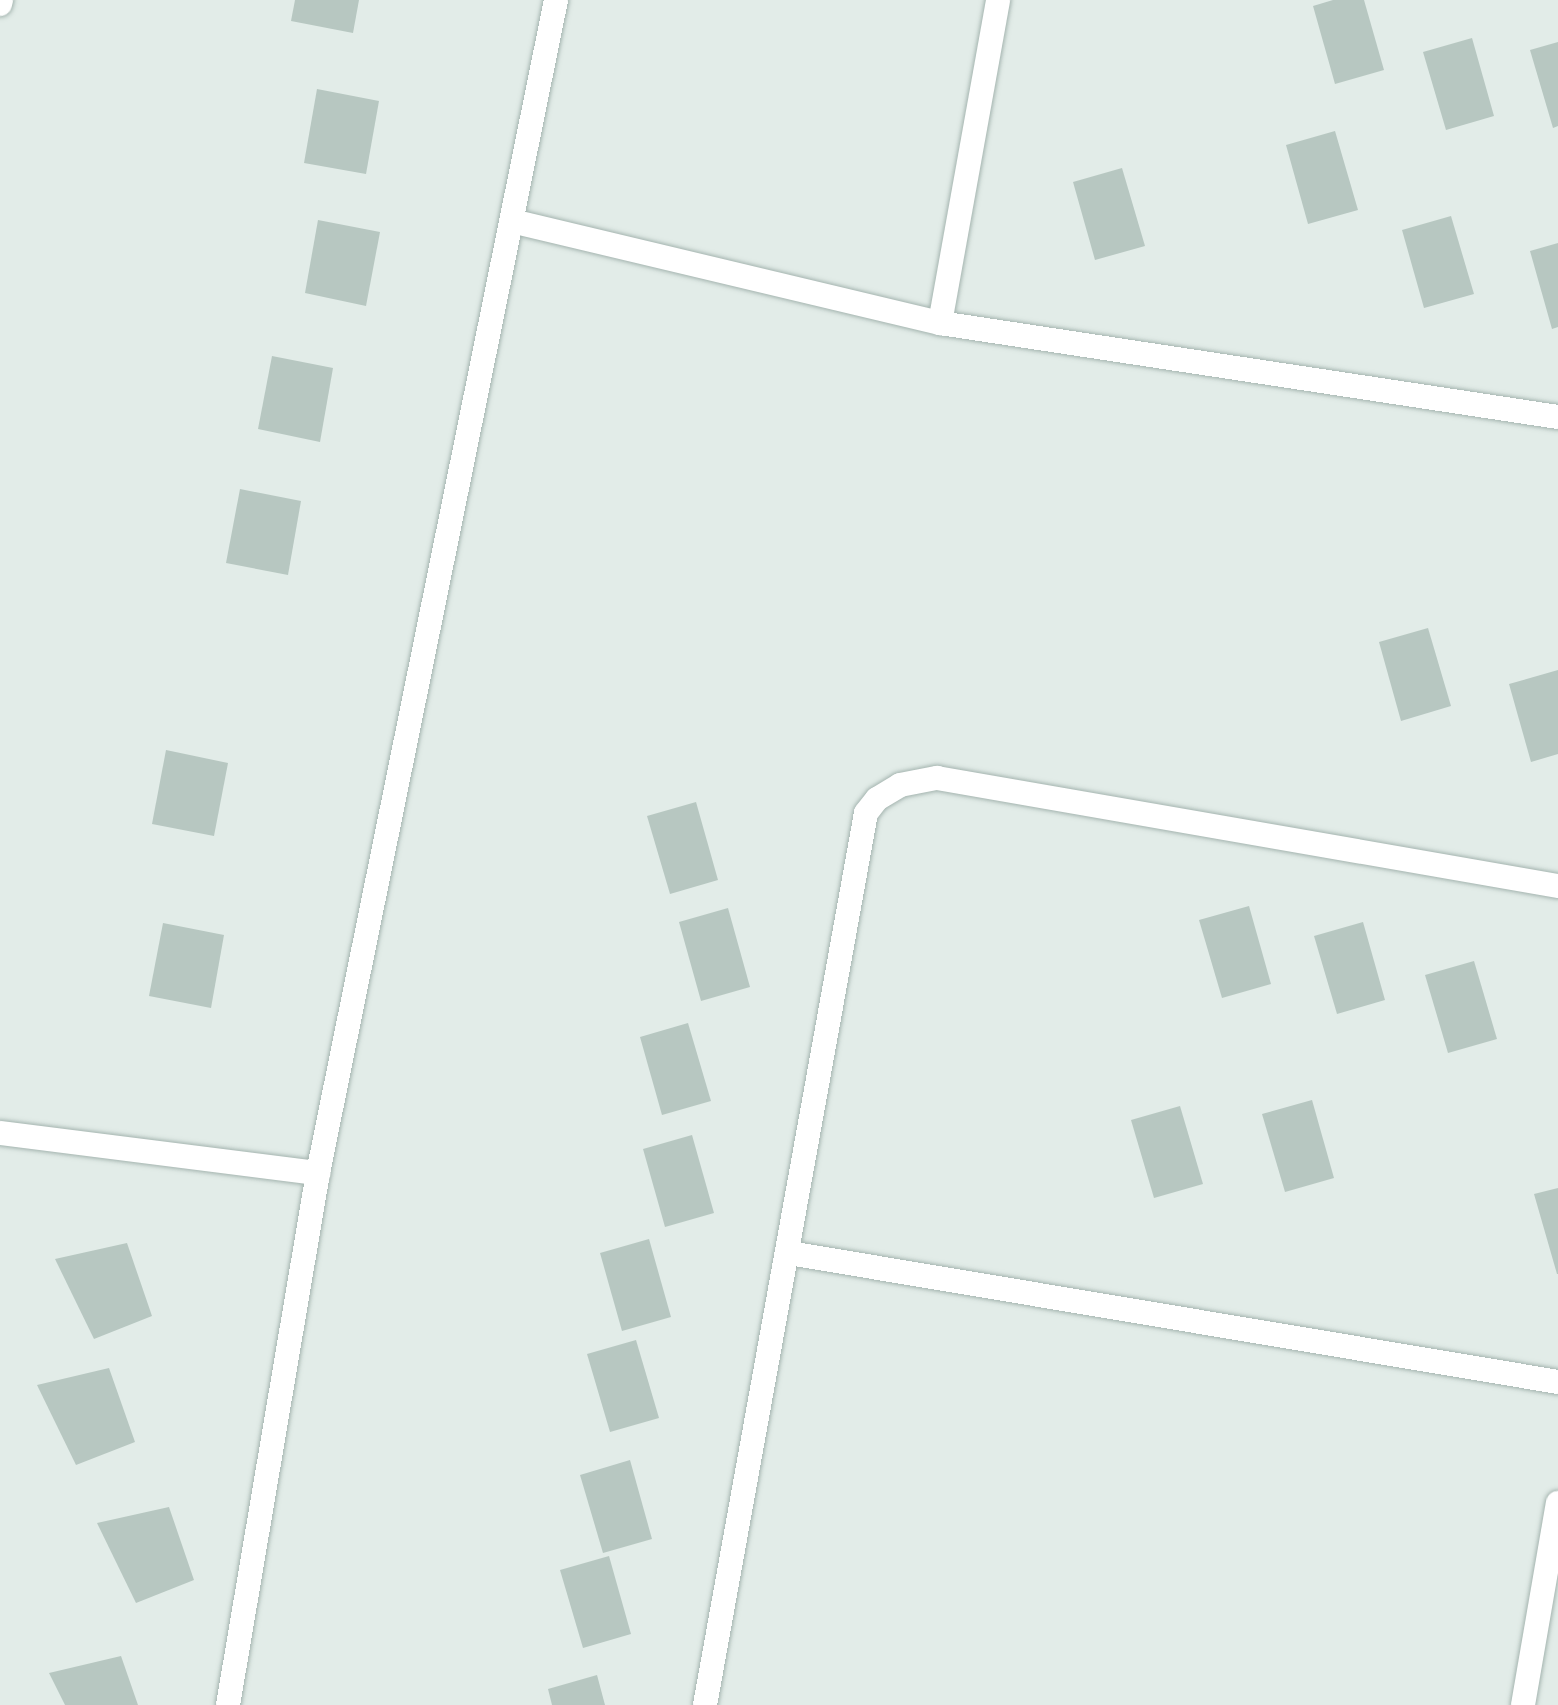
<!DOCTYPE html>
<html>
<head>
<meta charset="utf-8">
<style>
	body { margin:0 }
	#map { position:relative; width:1558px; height:1705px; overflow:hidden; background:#e2ece8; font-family:"Golos Text",sans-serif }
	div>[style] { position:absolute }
	.building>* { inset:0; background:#b7c7c1 }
	.roads { filter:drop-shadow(0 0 2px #a4b4af) drop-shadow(0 0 2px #a4b4af) }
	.minor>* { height:24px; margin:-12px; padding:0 12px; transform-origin:12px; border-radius:12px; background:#fff }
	span { translate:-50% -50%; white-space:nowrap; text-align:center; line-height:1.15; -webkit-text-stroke:6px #f2f9f6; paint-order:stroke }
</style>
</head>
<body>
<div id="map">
	<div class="building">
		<div style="clip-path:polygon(295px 0,359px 0,353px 33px,291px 21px)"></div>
		<div style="clip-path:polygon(1333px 0,1364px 0,1384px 70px,1335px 84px,1313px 6px)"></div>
		<div style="clip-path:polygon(1472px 38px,1494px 116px,1446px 130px,1423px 52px)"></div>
		<div style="clip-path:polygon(1558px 42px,1558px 126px,1553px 128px,1530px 50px)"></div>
		<div style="clip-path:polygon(317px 89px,379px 101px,366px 174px,304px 163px)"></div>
		<div style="clip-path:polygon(1335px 131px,1358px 210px,1308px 224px,1286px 145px)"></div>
		<div style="clip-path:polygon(1122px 168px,1145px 246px,1095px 260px,1073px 182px)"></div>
		<div style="clip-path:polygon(1451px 216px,1474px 294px,1424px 308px,1402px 230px)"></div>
		<div style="clip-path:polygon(318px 220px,380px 232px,366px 306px,305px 293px)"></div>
		<div style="clip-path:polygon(1558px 243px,1558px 327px,1552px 329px,1530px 251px)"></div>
		<div style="clip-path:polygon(272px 356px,333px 368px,320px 442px,258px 429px)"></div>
		<div style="clip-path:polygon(240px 489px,301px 501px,288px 575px,226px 563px)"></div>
		<div style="clip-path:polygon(1428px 628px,1451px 706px,1401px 721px,1379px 642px)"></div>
		<div style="clip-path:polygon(1558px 670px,1558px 754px,1531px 762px,1509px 684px)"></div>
		<div style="clip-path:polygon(166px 750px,228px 763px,214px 836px,152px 824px)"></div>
		<div style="clip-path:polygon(696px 802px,718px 880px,670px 894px,647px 816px)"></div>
		<div style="clip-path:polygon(1249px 906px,1271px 984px,1222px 998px,1199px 920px)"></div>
		<div style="clip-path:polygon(728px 908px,750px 987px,701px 1001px,679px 922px)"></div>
		<div style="clip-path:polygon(1363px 922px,1385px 1000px,1337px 1014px,1314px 936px)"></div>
		<div style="clip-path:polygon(163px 923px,224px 935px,211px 1008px,149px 996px)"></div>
		<div style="clip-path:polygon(1474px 961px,1497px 1039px,1448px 1053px,1425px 975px)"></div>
		<div style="clip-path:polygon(688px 1023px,711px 1101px,662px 1115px,640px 1037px)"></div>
		<div style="clip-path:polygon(1312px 1100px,1334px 1178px,1285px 1192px,1262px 1114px)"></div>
		<div style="clip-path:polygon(1180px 1106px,1203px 1184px,1154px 1198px,1131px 1120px)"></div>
		<div style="clip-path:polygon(692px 1135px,714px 1213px,665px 1227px,643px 1149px)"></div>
		<div style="clip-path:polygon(1558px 1188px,1558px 1274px,1557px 1274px,1534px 1194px)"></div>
		<div style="clip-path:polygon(649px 1239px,671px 1317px,622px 1331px,600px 1253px)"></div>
		<div style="clip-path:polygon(127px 1243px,152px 1316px,94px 1339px,55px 1259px)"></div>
		<div style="clip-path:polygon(636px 1340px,659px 1418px,610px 1432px,587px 1354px)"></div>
		<div style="clip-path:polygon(109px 1368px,135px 1442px,76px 1465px,37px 1385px)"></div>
		<div style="clip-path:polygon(630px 1460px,652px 1539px,603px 1553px,580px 1475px)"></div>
		<div style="clip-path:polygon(169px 1507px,194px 1580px,136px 1603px,97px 1523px)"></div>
		<div style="clip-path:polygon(609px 1556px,631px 1634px,583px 1648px,560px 1570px)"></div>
		<div style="clip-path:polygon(121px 1656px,138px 1705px,65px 1705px,49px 1673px)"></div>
		<div style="clip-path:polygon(597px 1675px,605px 1705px,552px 1705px,548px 1689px)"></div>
	</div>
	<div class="roads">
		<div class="minor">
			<div style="left:0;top:4px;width:4px;rotate:-76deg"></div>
			<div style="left:516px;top:222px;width:436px;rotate:13.4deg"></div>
			<div style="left:940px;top:323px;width:625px;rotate:8.65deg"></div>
			<div style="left:940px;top:323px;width:328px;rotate:-79.8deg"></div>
			<div style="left:0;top:1133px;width:321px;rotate:7.2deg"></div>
			<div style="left:789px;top:1253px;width:780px;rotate:9.52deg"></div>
			<div style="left:228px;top:1705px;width:540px;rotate:-80.4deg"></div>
			<div style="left:318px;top:1173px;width:1197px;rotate:-78.53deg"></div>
			<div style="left:705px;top:1705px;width:906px;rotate:-79.77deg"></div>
			<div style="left:866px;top:813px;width:18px;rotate:-52deg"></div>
			<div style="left:877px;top:799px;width:27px;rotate:-31deg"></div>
			<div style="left:900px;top:785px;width:38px;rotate:-11deg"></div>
			<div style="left:937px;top:778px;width:630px;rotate:9.87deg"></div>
			<div style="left:1523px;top:1705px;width:205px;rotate:-80.2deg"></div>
		</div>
	</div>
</div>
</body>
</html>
